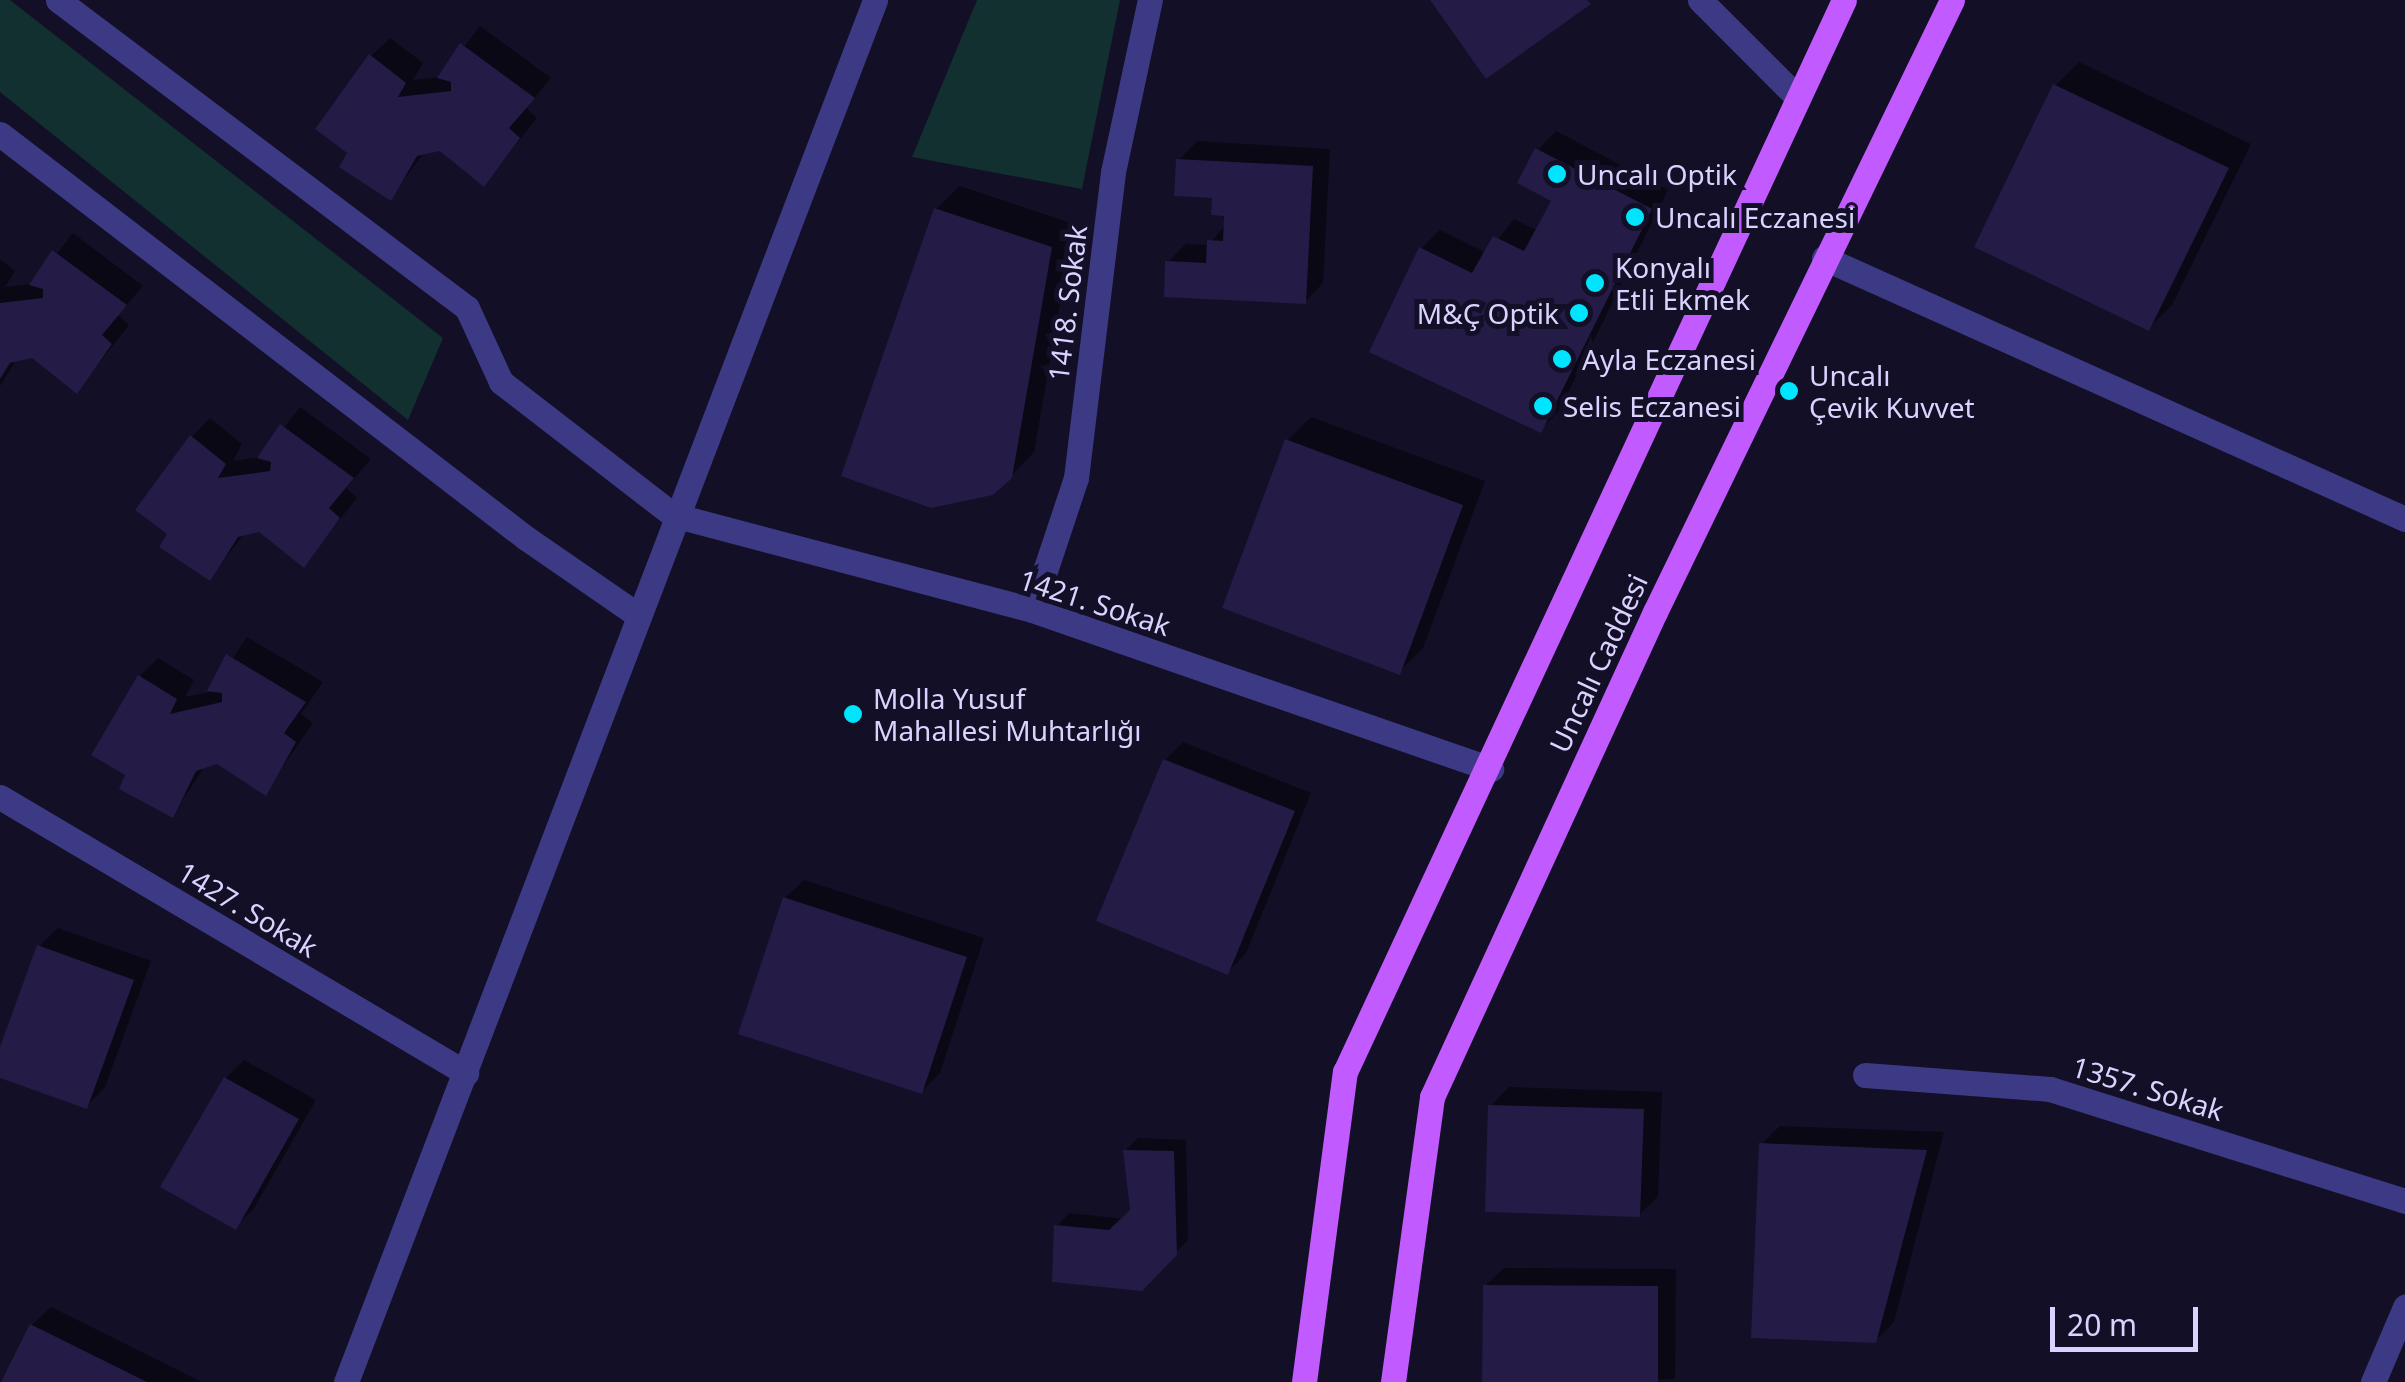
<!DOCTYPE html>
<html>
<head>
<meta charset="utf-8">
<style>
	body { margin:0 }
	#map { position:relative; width:2405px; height:1382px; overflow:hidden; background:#130f26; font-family:"Noto Sans",sans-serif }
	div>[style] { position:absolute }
	.green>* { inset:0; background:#12302f }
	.shadow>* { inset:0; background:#0007 }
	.building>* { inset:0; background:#241b47 }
	.service>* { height:25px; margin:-12.5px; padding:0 12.5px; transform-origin:12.5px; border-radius:12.5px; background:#3d3a85 }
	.pedestrian>* { height:25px; margin:-12.5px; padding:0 12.5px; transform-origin:12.5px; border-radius:12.5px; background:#3d3a85 }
	.minor>* { height:25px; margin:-12.5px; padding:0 12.5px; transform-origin:12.5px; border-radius:12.5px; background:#3d3a85 }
	.primary>* { height:25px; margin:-12.5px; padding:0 12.5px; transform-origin:12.5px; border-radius:12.5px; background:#c25bff }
	.dots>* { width:28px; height:28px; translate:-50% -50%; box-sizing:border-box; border:5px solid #130f26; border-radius:50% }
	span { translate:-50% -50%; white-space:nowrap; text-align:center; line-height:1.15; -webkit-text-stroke:10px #130f26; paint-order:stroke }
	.poi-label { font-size:28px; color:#d9d4ff }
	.left { translate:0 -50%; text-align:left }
	.right { translate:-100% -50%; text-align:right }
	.street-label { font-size:28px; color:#d9d4ff }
	.scale { position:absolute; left:2050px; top:1307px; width:148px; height:45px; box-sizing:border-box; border:5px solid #d9d4ff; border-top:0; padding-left:12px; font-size:30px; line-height:35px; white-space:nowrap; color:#d9d4ff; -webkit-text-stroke:8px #130f26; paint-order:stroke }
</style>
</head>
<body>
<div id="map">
	<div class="green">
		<div style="clip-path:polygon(0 0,10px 0,443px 338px,408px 420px,0 92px)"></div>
		<div style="clip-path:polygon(977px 0,1120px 0,1082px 189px,912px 157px)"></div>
	</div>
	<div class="shadow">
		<div style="clip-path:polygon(480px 26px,551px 78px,526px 108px,537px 118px,484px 184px,440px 148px,425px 152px,390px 197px,350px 152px,371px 56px,390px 38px,423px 63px,413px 80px,441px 77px)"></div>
		<div style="clip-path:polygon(2079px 62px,2251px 144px,2172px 305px,2149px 328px,1977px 246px,2056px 85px)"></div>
		<div style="clip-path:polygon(1556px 131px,1668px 190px,1559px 411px,1540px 430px,1421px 249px,1440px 230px,1487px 253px,1514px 219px,1538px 231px,1555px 200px,1538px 150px)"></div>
		<div style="clip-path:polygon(1197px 141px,1330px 149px,1323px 283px,1305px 302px,1168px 262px,1186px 244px,1209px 245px,1226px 224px,1215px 196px,1179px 160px)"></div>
		<div style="clip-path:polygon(960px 186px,1074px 224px,1034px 452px,1010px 477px,936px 209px)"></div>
		<div style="clip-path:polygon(73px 233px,143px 286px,118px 315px,129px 325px,77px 391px,33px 356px,17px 359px,0 386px,0 259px,15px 271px,5px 287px,33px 284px)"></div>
		<div style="clip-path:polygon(300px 407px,371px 459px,346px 488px,357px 498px,304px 564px,260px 529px,245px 533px,210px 577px,170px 533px,192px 437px,210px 418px,242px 444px,233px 461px,261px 457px)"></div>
		<div style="clip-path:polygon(1311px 417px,1485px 481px,1423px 648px,1399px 672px,1287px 441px)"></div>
		<div style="clip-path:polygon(247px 637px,323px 682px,301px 714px,313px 723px,265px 792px,218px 761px,206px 765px,172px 815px,128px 774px,140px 676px,158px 658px,194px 680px,185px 697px,210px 692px)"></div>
		<div style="clip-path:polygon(1183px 742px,1311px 793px,1246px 953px,1228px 972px,1165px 760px)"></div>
		<div style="clip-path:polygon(804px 880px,984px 938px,940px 1073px,922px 1091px,785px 898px)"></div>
		<div style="clip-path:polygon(58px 928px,151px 961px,105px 1087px,87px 1106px,0 1075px,0 1054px,39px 947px)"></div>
		<div style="clip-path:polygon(244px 1060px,316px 1100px,254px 1208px,235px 1227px,226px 1078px)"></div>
		<div style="clip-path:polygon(1509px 1087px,1662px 1092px,1658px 1196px,1639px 1215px,1491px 1106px)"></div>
		<div style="clip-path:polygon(1780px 1126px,1944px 1132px,1894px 1322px,1875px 1341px,1762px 1144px)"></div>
		<div style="clip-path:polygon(1138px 1138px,1186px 1140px,1188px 1240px,1141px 1288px,1057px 1226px,1069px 1213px,1124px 1219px,1132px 1211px,1126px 1150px)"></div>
		<div style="clip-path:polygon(1504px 1268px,1676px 1269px,1675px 1379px,1485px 1382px,1485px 1286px)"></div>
		<div style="clip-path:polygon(51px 1307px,202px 1382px,4px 1382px,32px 1325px)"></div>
	</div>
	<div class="building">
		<div style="clip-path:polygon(1430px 0,1587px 0,1591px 4px,1486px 79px)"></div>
		<div style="clip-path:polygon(460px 43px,535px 98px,509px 128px,520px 138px,484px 187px,440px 151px,417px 156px,391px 201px,339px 167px,347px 153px,315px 129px,369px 54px,406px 83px,398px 97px,451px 91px,451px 82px,437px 78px)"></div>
		<div style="clip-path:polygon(2053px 84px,2229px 168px,2149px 331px,1974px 247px)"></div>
		<div style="clip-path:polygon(1535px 148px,1652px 209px,1541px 433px,1369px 352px,1419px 247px,1472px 273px,1493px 236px,1524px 251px,1551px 201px,1517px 183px)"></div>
		<div style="clip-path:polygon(1176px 159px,1313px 166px,1306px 304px,1164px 297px,1165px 261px,1206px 263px,1207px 240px,1223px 241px,1224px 216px,1211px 215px,1212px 198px,1174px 196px)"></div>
		<div style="clip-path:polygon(934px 208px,1052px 247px,1012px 478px,993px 495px,931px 508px,841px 476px)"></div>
		<div style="clip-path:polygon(52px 250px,127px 305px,102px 335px,112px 344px,77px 394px,32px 358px,10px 363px,0 379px,0 303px,43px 298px,43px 289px,29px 285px)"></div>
		<div style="clip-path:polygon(280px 424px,354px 478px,329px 508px,340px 518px,304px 568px,259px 532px,238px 537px,210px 581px,159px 547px,167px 534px,135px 510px,190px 435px,226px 464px,218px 478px,270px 471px,271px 462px,257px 458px)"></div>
		<div style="clip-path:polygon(1285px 439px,1463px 505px,1400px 675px,1222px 608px)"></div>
		<div style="clip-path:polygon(226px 654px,306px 702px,284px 733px,296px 742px,266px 796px,217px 764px,196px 771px,173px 818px,119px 789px,125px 775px,91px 755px,138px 675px,177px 699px,170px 714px,222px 702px,222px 693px,207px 691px)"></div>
		<div style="clip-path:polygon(1163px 759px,1295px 811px,1228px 975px,1096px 921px)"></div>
		<div style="clip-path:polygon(783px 897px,967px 957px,922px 1094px,738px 1034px)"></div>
		<div style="clip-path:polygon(37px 945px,134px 980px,87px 1109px,0 1078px,0 1047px)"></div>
		<div style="clip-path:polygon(224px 1077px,299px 1119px,236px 1230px,160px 1187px)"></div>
		<div style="clip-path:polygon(1488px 1105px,1644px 1109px,1640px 1217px,1485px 1212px)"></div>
		<div style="clip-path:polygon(1759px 1143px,1927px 1150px,1876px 1343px,1751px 1338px)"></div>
		<div style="clip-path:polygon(1123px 1150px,1174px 1151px,1177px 1255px,1142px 1291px,1052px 1282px,1054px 1225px,1109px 1230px,1130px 1210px)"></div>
		<div style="clip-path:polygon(1483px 1285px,1658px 1286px,1658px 1382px,1482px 1382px)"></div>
		<div style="clip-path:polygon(30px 1324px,147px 1382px,1px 1382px)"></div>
	</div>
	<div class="service">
		<div style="left:0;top:134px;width:663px;rotate:37.53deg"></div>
		<div style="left:526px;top:538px;width:134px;rotate:34.6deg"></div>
	</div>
	<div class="pedestrian">
		<div style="left:58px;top:0;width:512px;rotate:36.98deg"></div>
		<div style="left:467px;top:308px;width:81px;rotate:65.3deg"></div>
		<div style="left:501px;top:382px;width:217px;rotate:37.7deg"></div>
	</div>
	<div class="minor">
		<div style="left:1700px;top:0;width:134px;rotate:45deg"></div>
		<div style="left:1824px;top:258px;width:637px;rotate:24.19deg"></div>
		<div style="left:673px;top:515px;width:371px;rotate:14.8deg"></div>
		<div style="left:1032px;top:610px;width:486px;rotate:19.1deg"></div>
		<div style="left:1032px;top:610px;width:139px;rotate:-71.6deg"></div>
		<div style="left:1076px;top:478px;width:308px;rotate:-83.1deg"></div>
		<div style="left:1113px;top:172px;width:176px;rotate:-77.9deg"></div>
		<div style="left:0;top:797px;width:542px;rotate:30.64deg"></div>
		<div style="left:1865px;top:1075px;width:186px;rotate:4.3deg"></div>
		<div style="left:2050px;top:1089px;width:372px;rotate:17.5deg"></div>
		<div style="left:346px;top:1382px;width:1480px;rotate:-69.05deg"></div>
		<div style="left:2373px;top:1382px;width:82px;rotate:-66.9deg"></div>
	</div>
	<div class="primary">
		<div style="left:1304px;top:1382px;width:313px;rotate:-82.5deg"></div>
		<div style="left:1345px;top:1072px;width:1182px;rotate:-65.04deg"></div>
		<div style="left:1393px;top:1382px;width:288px;rotate:-82.2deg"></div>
		<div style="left:1432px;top:1097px;width:534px;rotate:-65.31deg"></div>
		<div style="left:1655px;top:612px;width:680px;rotate:-64.11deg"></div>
	</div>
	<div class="dots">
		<div style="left:1557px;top:174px;background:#00e5ff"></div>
		<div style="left:1635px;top:217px;background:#00e5ff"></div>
		<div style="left:1595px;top:283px;background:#00e5ff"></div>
		<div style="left:1579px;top:313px;background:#00e5ff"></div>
		<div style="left:1562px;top:359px;background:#00e5ff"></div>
		<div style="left:1789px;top:391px;background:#00e5ff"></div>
		<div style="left:1543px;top:406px;background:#00e5ff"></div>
		<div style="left:853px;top:714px;background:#00e5ff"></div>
	</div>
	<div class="poi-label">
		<span class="left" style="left:1577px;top:174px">Uncalı Optik</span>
		<span class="left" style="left:1655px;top:217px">Uncalı Eczanesi</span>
		<span class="left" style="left:1615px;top:283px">Konyalı<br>Etli Ekmek</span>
		<span class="right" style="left:1559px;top:313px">M&amp;Ç Optik</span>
		<span class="left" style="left:1582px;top:359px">Ayla Eczanesi</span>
		<span class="left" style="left:1809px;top:391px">Uncalı<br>Çevik Kuvvet</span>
		<span class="left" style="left:1563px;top:406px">Selis Eczanesi</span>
		<span class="left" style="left:873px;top:714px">Molla Yusuf<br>Mahallesi Muhtarlığı</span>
	</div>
	<div class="street-label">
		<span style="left:1067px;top:303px;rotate:-83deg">1418. Sokak</span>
		<span style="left:1095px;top:602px;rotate:18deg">1421. Sokak</span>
		<span style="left:1598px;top:663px;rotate:-65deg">Uncalı Caddesi</span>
		<span style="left:248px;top:909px;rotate:31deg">1427. Sokak</span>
		<span style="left:2148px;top:1088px;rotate:17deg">1357. Sokak</span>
	</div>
	<div class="scale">20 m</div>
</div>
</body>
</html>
